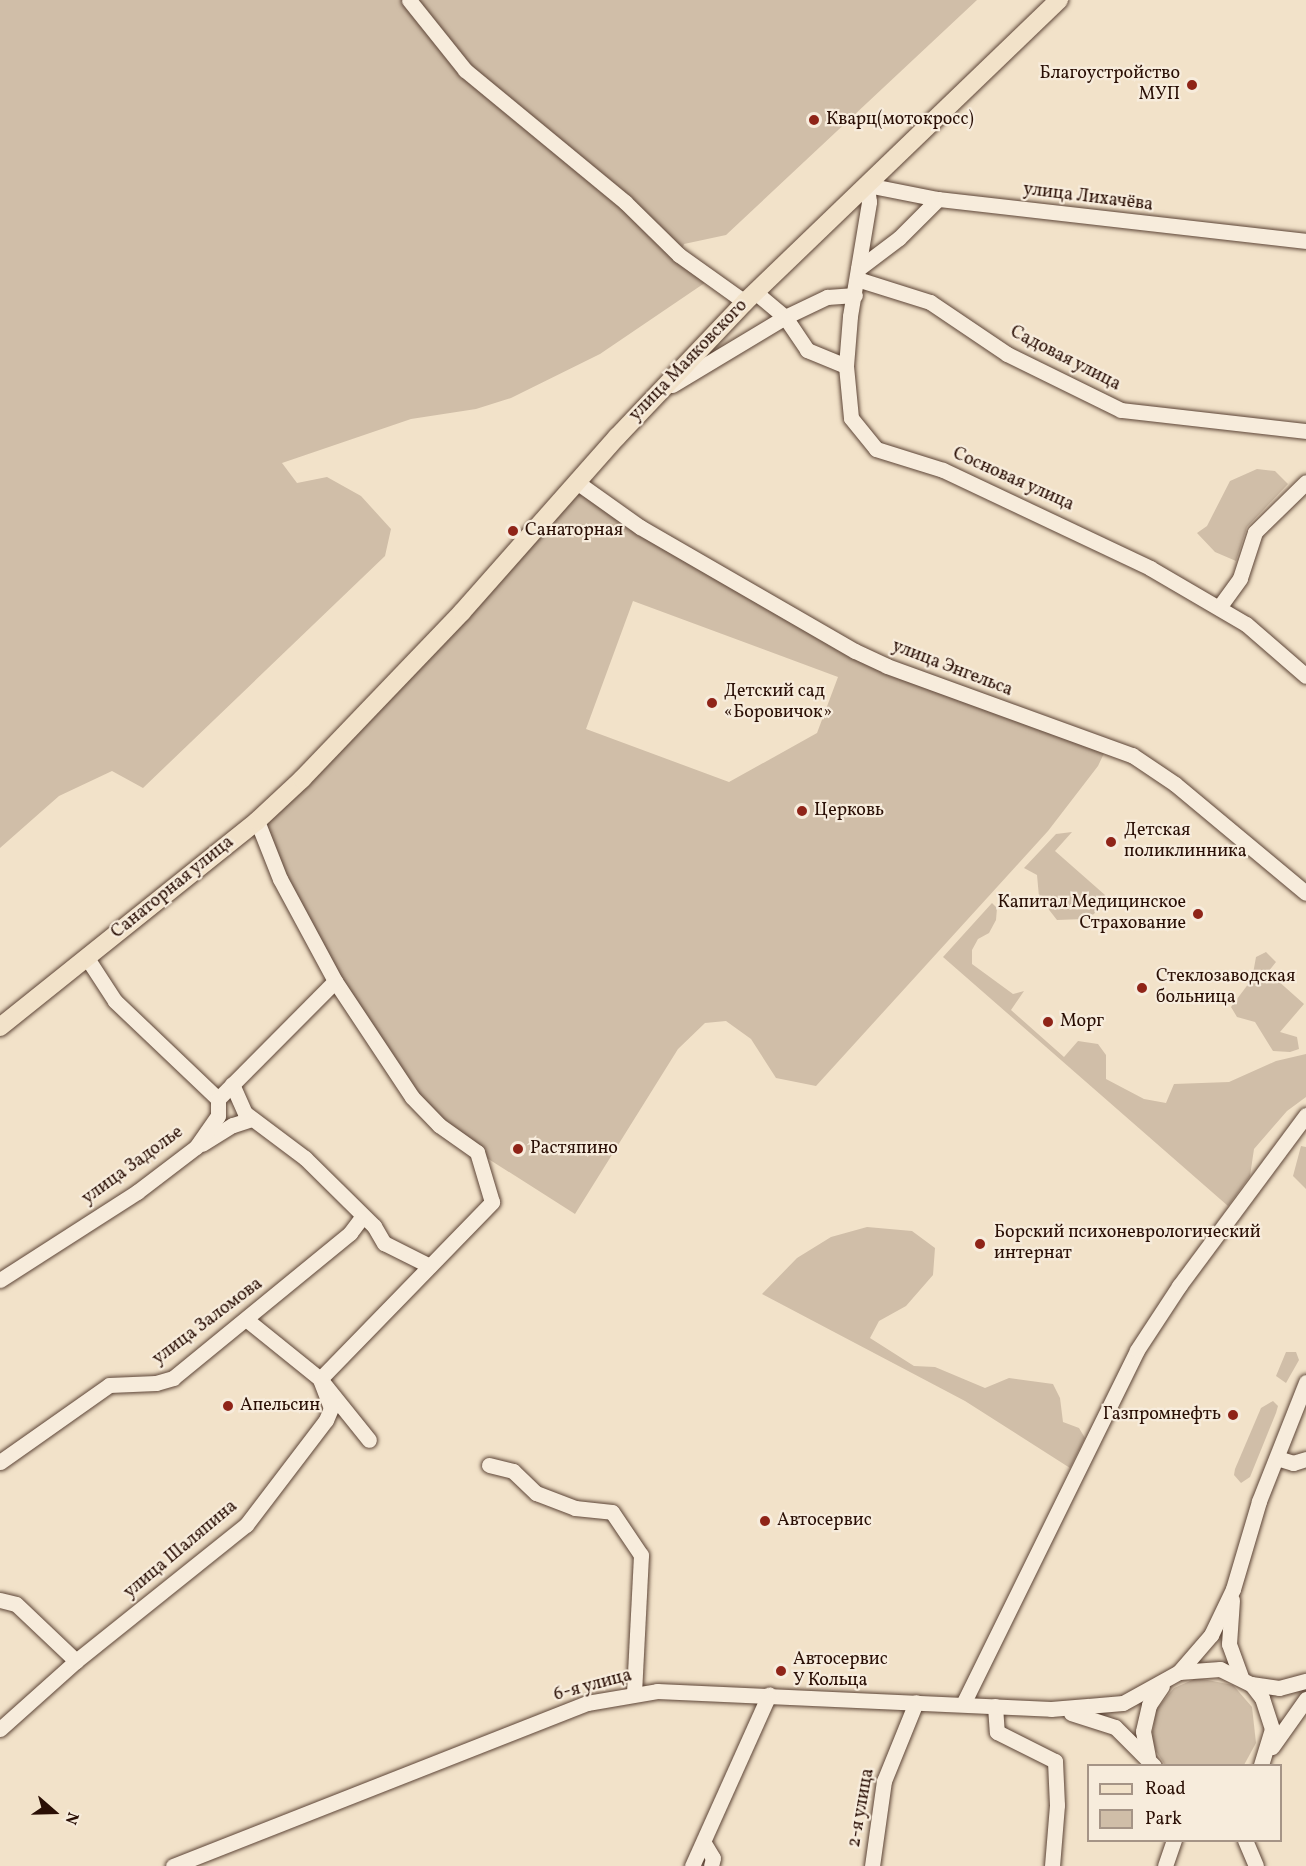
<!DOCTYPE html>
<html>
<head>
<meta charset="utf-8">
<style>
	body { margin:0 }
	#map { position:relative; width:1306px; height:1866px; overflow:hidden; background:#f2e2c9; font-family:Vollkorn,serif }
	div>[style] { position:absolute }
	.green>* { inset:0; background:#d0bea8 }
	.roads { filter:drop-shadow(0 0 2px #5c4436) drop-shadow(0 0 2px #5c4436) }
	.minor>* { height:15px; margin:-7.5px; padding:0 7.5px; transform-origin:7.5px; border-radius:7.5px; background:#f7ecdc }
	.major>* { height:18px; margin:-9px; padding:0 9px; transform-origin:9px; border-radius:9px; background:#f2e2c9 }
	.dots>* { width:16px; height:16px; translate:-50% -50%; box-sizing:border-box; border:3px solid #f7ecdc; border-radius:50% }
	span { translate:-50% -50%; white-space:nowrap; text-align:center; line-height:1.15; -webkit-text-stroke:4.5px #f7ecdc; paint-order:stroke }
	.poi-label { font-size:18px; color:#2a0f05 }
	.right { translate:-100% -50%; text-align:right }
	.left { translate:0 -50%; text-align:left }
	.street-label { font-size:18px; color:#2a0f05 }
	.legend { position:absolute; left:1087px; top:1764px; width:195px; height:78px; box-sizing:border-box; background:#f7ecdc; border:2px solid #a59486; margin:0; padding:8px 10px; list-style:none; font-size:18px; color:#2a0f05 }
	.legend li { display:flex; align-items:center; gap:12px; height:30px }
	.legend b { width:30px; border:2px solid #a59486 }
	.north { position:absolute; left:24px; top:1782px; width:60px; height:60px; -webkit-text-stroke:4px #f7ecdc; paint-order:stroke; rotate:110deg; font-size:16px; font-weight:700; line-height:24px; text-align:center; color:#2a0f05 }
	.north::after { content:''; display:block; margin:auto; width:21px; height:27px; background:#2a0f05; clip-path:polygon(50% 0,100% 100%,50% 72%,0 100%) }
</style>
</head>
<body>
<div id="map">
	<div class="green">
		<div style="clip-path:polygon(0 0,977px 0,726px 235px,684px 244px,680px 256px,712px 278px,600px 354px,511px 398px,476px 409px,411px 419px,282px 463px,297px 483px,327px 477px,361px 496px,391px 529px,385px 556px,143px 788px,112px 771px,59px 796px,0 848px)"></div>
		<div style="clip-path:polygon(1257px 469px,1275px 471px,1288px 484px,1247px 527px,1236px 561px,1215px 552px,1197px 533px,1207px 526px,1230px 481px)"></div>
		<div style="clip-path:polygon(evenodd,578px 483px,823px 634px,1108px 745px,1098px 766px,1048px 831px,816px 1086px,776px 1078px,751px 1039px,726px 1021px,705px 1023px,678px 1049px,575px 1214px,454px 1137px,371px 1038px,257px 821px,578px 483px,633px 601px,838px 677px,817px 733px,729px 782px,586px 729px,633px 601px)"></div>
		<div style="clip-path:polygon(1072px 832px,1055px 851px,1105px 895px,1094px 914px,1084px 919px,1057px 920px,1039px 897px,1037px 875px,1024px 868px,1056px 834px)"></div>
		<div style="clip-path:polygon(992px 903px,997px 908px,996px 920px,989px 933px,978px 939px,972px 950px,972px 964px,1013px 994px,1024px 991px,1011px 1010px,1064px 1057px,1078px 1041px,1098px 1044px,1106px 1055px,1106px 1079px,1144px 1099px,1166px 1103px,1174px 1084px,1229px 1082px,1276px 1061px,1306px 1054px,1306px 1097px,1287px 1111px,1254px 1149px,1250px 1176px,1228px 1206px,943px 957px)"></div>
		<div style="clip-path:polygon(1266px 952px,1276px 962px,1268px 972px,1304px 1004px,1280px 1032px,1297px 1037px,1299px 1049px,1290px 1052px,1273px 1051px,1255px 1022px,1237px 1017px,1231px 1007px,1252px 979px,1256px 957px)"></div>
		<div style="clip-path:polygon(1301px 1146px,1306px 1147px,1306px 1189px,1293px 1176px)"></div>
		<div style="clip-path:polygon(867px 1227px,912px 1231px,935px 1248px,933px 1275px,906px 1306px,879px 1321px,870px 1338px,914px 1366px,935px 1367px,985px 1388px,1009px 1378px,1053px 1384px,1060px 1398px,1063px 1422px,1079px 1428px,1085px 1438px,1070px 1468px,965px 1401px,762px 1294px,797px 1258px,831px 1237px)"></div>
		<div style="clip-path:polygon(1286px 1352px,1296px 1352px,1299px 1360px,1286px 1383px,1276px 1376px)"></div>
		<div style="clip-path:polygon(1273px 1401px,1278px 1406px,1276px 1413px,1250px 1477px,1241px 1483px,1234px 1475px,1235px 1469px,1261px 1408px)"></div>
		<div style="clip-path:polygon(1197px 1678px,1233px 1685px,1252px 1707px,1256px 1743px,1244px 1765px,1165px 1765px,1156px 1751px,1152px 1737px,1156px 1710px,1174px 1688px)"></div>
	</div>
	<div class="roads">
		<div class="minor">
			<div style="left:409px;top:0;width:90px;rotate:51.3deg"></div>
			<div style="left:465px;top:70px;width:207px;rotate:39.5deg"></div>
			<div style="left:625px;top:202px;width:76px;rotate:44.5deg"></div>
			<div style="left:679px;top:255px;width:81px;rotate:35.5deg"></div>
			<div style="left:858px;top:269px;width:51px;rotate:-37.1deg"></div>
			<div style="left:899px;top:238px;width:55px;rotate:-45deg"></div>
			<div style="left:857px;top:279px;width:77px;rotate:17.5deg"></div>
			<div style="left:930px;top:302px;width:93px;rotate:34deg"></div>
			<div style="left:1007px;top:354px;width:127px;rotate:26.2deg"></div>
			<div style="left:1121px;top:410px;width:186px;rotate:6.5deg"></div>
			<div style="left:755px;top:292px;width:39px;rotate:40deg"></div>
			<div style="left:785px;top:317px;width:40px;rotate:56deg"></div>
			<div style="left:807px;top:350px;width:42px;rotate:22.3deg"></div>
			<div style="left:846px;top:366px;width:52px;rotate:84.5deg"></div>
			<div style="left:851px;top:418px;width:40px;rotate:51deg"></div>
			<div style="left:876px;top:449px;width:70px;rotate:17.4deg"></div>
			<div style="left:943px;top:470px;width:229px;rotate:25.3deg"></div>
			<div style="left:1150px;top:568px;width:111px;rotate:30.3deg"></div>
			<div style="left:1246px;top:624px;width:79px;rotate:40.9deg"></div>
			<div style="left:846px;top:366px;width:50px;rotate:-85.4deg"></div>
			<div style="left:850px;top:316px;width:116px;rotate:-80.5deg"></div>
			<div style="left:869px;top:202px;width:17px;rotate:-97deg"></div>
			<div style="left:867px;top:185px;width:72px;rotate:11.2deg"></div>
			<div style="left:938px;top:199px;width:370px;rotate:6.5deg"></div>
			<div style="left:672px;top:385px;width:132px;rotate:-31deg"></div>
			<div style="left:785px;top:317px;width:47px;rotate:-25.5deg"></div>
			<div style="left:827px;top:297px;width:28px;rotate:-4deg"></div>
			<div style="left:578px;top:483px;width:76px;rotate:35.4deg"></div>
			<div style="left:640px;top:527px;width:248px;rotate:30deg"></div>
			<div style="left:855px;top:651px;width:35px;rotate:25deg"></div>
			<div style="left:887px;top:666px;width:261px;rotate:20deg"></div>
			<div style="left:1132px;top:755px;width:52px;rotate:34deg"></div>
			<div style="left:1175px;top:784px;width:170px;rotate:39.8deg"></div>
			<div style="left:1220px;top:606px;width:34px;rotate:-54deg"></div>
			<div style="left:1240px;top:578px;width:48px;rotate:-71.9deg"></div>
			<div style="left:1255px;top:532px;width:71px;rotate:-44.4deg"></div>
			<div style="left:87px;top:958px;width:51px;rotate:56.9deg"></div>
			<div style="left:115px;top:1001px;width:142px;rotate:43.6deg"></div>
			<div style="left:232px;top:1084px;width:32px;rotate:66deg"></div>
			<div style="left:245px;top:1113px;width:75px;rotate:36.9deg"></div>
			<div style="left:305px;top:1158px;width:97px;rotate:44.6deg"></div>
			<div style="left:374px;top:1226px;width:20px;rotate:60deg"></div>
			<div style="left:384px;top:1243px;width:51px;rotate:26.6deg"></div>
			<div style="left:202px;top:1144px;width:36px;rotate:-32deg"></div>
			<div style="left:233px;top:1125px;width:20px;rotate:-18deg"></div>
			<div style="left:0;top:1280px;width:163px;rotate:-32.7deg"></div>
			<div style="left:137px;top:1192px;width:74px;rotate:-37.3deg"></div>
			<div style="left:196px;top:1147px;width:38px;rotate:-55deg"></div>
			<div style="left:218px;top:1116px;width:17px;rotate:-90deg"></div>
			<div style="left:218px;top:1099px;width:166px;rotate:-45.2deg"></div>
			<div style="left:247px;top:1320px;width:94px;rotate:38.9deg"></div>
			<div style="left:320px;top:1379px;width:78px;rotate:51.2deg"></div>
			<div style="left:1277px;top:1458px;width:17px;rotate:17deg"></div>
			<div style="left:1293px;top:1463px;width:14px;rotate:-17deg"></div>
			<div style="left:0;top:1462px;width:133px;rotate:-35.2deg"></div>
			<div style="left:109px;top:1385px;width:47px;rotate:-2.4deg"></div>
			<div style="left:156px;top:1383px;width:18px;rotate:-16deg"></div>
			<div style="left:173px;top:1378px;width:229px;rotate:-39.3deg"></div>
			<div style="left:350px;top:1233px;width:21px;rotate:-53deg"></div>
			<div style="left:489px;top:1465px;width:25px;rotate:14deg"></div>
			<div style="left:513px;top:1471px;width:32px;rotate:44deg"></div>
			<div style="left:536px;top:1493px;width:42px;rotate:21deg"></div>
			<div style="left:575px;top:1508px;width:37px;rotate:6deg"></div>
			<div style="left:612px;top:1512px;width:52px;rotate:56deg"></div>
			<div style="left:641px;top:1555px;width:138px;rotate:92.9deg"></div>
			<div style="left:0;top:1600px;width:16px;rotate:14deg"></div>
			<div style="left:16px;top:1604px;width:83px;rotate:43.5deg"></div>
			<div style="left:1232px;top:1600px;width:44px;rotate:93.9deg"></div>
			<div style="left:1229px;top:1644px;width:37px;rotate:70deg"></div>
			<div style="left:1179px;top:1672px;width:49px;rotate:-49.1deg"></div>
			<div style="left:1211px;top:1635px;width:51px;rotate:-64.4deg"></div>
			<div style="left:1233px;top:1589px;width:92px;rotate:-73.5deg"></div>
			<div style="left:1259px;top:1501px;width:128px;rotate:-68.4deg"></div>
			<div style="left:1251px;top:1684px;width:28px;rotate:8deg"></div>
			<div style="left:1279px;top:1688px;width:28px;rotate:-15deg"></div>
			<div style="left:963px;top:1704px;width:394px;rotate:-63.8deg"></div>
			<div style="left:1137px;top:1350px;width:77px;rotate:-56.7deg"></div>
			<div style="left:1179px;top:1286px;width:213px;rotate:-53.4deg"></div>
			<div style="left:995px;top:1706px;width:26px;rotate:86deg"></div>
			<div style="left:997px;top:1732px;width:65px;rotate:26.6deg"></div>
			<div style="left:1055px;top:1761px;width:44px;rotate:87.4deg"></div>
			<div style="left:1057px;top:1805px;width:61px;rotate:94.7deg"></div>
			<div style="left:1071px;top:1713px;width:46px;rotate:17.7deg"></div>
			<div style="left:1115px;top:1727px;width:55px;rotate:45deg"></div>
			<div style="left:0;top:1729px;width:102px;rotate:-41.8deg"></div>
			<div style="left:76px;top:1661px;width:218px;rotate:-38.7deg"></div>
			<div style="left:246px;top:1525px;width:132px;rotate:-52.7deg"></div>
			<div style="left:326px;top:1420px;width:13px;rotate:-67deg"></div>
			<div style="left:331px;top:1408px;width:31px;rotate:-111deg"></div>
			<div style="left:320px;top:1379px;width:247px;rotate:-45.8deg"></div>
			<div style="left:492px;top:1202px;width:52px;rotate:-106.7deg"></div>
			<div style="left:477px;top:1152px;width:47px;rotate:-144.6deg"></div>
			<div style="left:439px;top:1125px;width:39px;rotate:-134deg"></div>
			<div style="left:412px;top:1097px;width:139px;rotate:-123.6deg"></div>
			<div style="left:335px;top:981px;width:116px;rotate:-118.3deg"></div>
			<div style="left:280px;top:879px;width:62px;rotate:-111.6deg"></div>
			<div style="left:1272px;top:1747px;width:59px;rotate:-54.7deg"></div>
			<div style="left:1148px;top:1757px;width:26px;rotate:-101deg"></div>
			<div style="left:1143px;top:1731px;width:27px;rotate:-77deg"></div>
			<div style="left:1149px;top:1705px;width:23px;rotate:-56deg"></div>
			<div style="left:1245px;top:1840px;width:28px;rotate:67deg"></div>
			<div style="left:704px;top:1843px;width:17px;rotate:59deg"></div>
			<div style="left:713px;top:1858px;width:8px;rotate:104deg"></div>
			<div style="left:173px;top:1866px;width:445px;rotate:-21.5deg"></div>
			<div style="left:587px;top:1703px;width:71px;rotate:-9.7deg"></div>
			<div style="left:657px;top:1691px;width:394px;rotate:2.6deg"></div>
			<div style="left:1051px;top:1709px;width:72px;rotate:-4.8deg"></div>
			<div style="left:1123px;top:1703px;width:64px;rotate:-29deg"></div>
			<div style="left:1179px;top:1672px;width:41px;rotate:-4.2deg"></div>
			<div style="left:1220px;top:1669px;width:34px;rotate:26deg"></div>
			<div style="left:1251px;top:1684px;width:18px;rotate:52deg"></div>
			<div style="left:1262px;top:1698px;width:33px;rotate:72deg"></div>
			<div style="left:1272px;top:1729px;width:39px;rotate:107deg"></div>
			<div style="left:692px;top:1866px;width:188px;rotate:-65.8deg"></div>
			<div style="left:872px;top:1866px;width:86px;rotate:-82deg"></div>
			<div style="left:884px;top:1781px;width:85px;rotate:-67.9deg"></div>
			<div style="left:1165px;top:1866px;width:28px;rotate:-71deg"></div>
		</div>
		<div class="major">
			<div style="left:0;top:1027px;width:329px;rotate:-38.7deg"></div>
			<div style="left:257px;top:821px;width:62px;rotate:-43deg"></div>
			<div style="left:302px;top:779px;width:231px;rotate:-46.2deg"></div>
			<div style="left:462px;top:612px;width:234px;rotate:-48.5deg"></div>
			<div style="left:617px;top:437px;width:186px;rotate:-46.5deg"></div>
			<div style="left:745px;top:302px;width:436px;rotate:-43.9deg"></div>
		</div>
	</div>
	<div class="dots">
		<div style="left:1192px;top:85px;background:#8f2418"></div>
		<div style="left:814px;top:120px;background:#8f2418"></div>
		<div style="left:513px;top:531px;background:#8f2418"></div>
		<div style="left:712px;top:703px;background:#8f2418"></div>
		<div style="left:802px;top:811px;background:#8f2418"></div>
		<div style="left:1111px;top:842px;background:#8f2418"></div>
		<div style="left:1198px;top:914px;background:#8f2418"></div>
		<div style="left:1142px;top:988px;background:#8f2418"></div>
		<div style="left:1048px;top:1022px;background:#8f2418"></div>
		<div style="left:518px;top:1149px;background:#8f2418"></div>
		<div style="left:980px;top:1244px;background:#8f2418"></div>
		<div style="left:228px;top:1406px;background:#8f2418"></div>
		<div style="left:1233px;top:1415px;background:#8f2418"></div>
		<div style="left:765px;top:1521px;background:#8f2418"></div>
		<div style="left:781px;top:1671px;background:#8f2418"></div>
	</div>
	<div class="poi-label">
		<span class="right" style="left:1180px;top:85px">Благоустройство<br>МУП</span>
		<span class="left" style="left:826px;top:120px">Кварц(мотокросс)</span>
		<span class="left" style="left:525px;top:531px">Санаторная</span>
		<span class="left" style="left:724px;top:703px">Детский сад<br>«Боровичок»</span>
		<span class="left" style="left:814px;top:811px">Церковь</span>
		<span class="left" style="left:1124px;top:842px">Детская<br>поликлинника</span>
		<span class="right" style="left:1186px;top:914px">Капитал Медицинское<br>Страхование</span>
		<span class="left" style="left:1156px;top:988px">Стеклозаводская<br>больница</span>
		<span class="left" style="left:1060px;top:1022px">Морг</span>
		<span class="left" style="left:530px;top:1149px">Растяпино</span>
		<span class="left" style="left:994px;top:1244px">Борский психоневрологический<br>интернат</span>
		<span class="left" style="left:240px;top:1406px">Апельсин</span>
		<span class="right" style="left:1221px;top:1415px">Газпромнефть</span>
		<span class="left" style="left:777px;top:1521px">Автосервис</span>
		<span class="left" style="left:793px;top:1671px">Автосервис<br>У Кольца</span>
	</div>
	<div class="street-label">
		<span style="left:1088px;top:198px;rotate:7deg">улица Лихачёва</span>
		<span style="left:1065px;top:359px;rotate:27deg">Садовая улица</span>
		<span style="left:689px;top:361px;rotate:-46deg">улица Маяковского</span>
		<span style="left:1013px;top:480px;rotate:24deg">Сосновая улица</span>
		<span style="left:952px;top:669px;rotate:21deg">улица Энгельса</span>
		<span style="left:173px;top:888px;rotate:-39deg">Санаторная улица</span>
		<span style="left:133px;top:1166px;rotate:-36deg">улица Задолье</span>
		<span style="left:208px;top:1322px;rotate:-37deg">улица Заломова</span>
		<span style="left:181px;top:1550px;rotate:-40deg">улица Шаляпина</span>
		<span style="left:593px;top:1686px;rotate:-15deg">6-я улица</span>
		<span style="left:862px;top:1808px;rotate:-80deg">2-я улица</span>
	</div>
	<ul class="legend">
	<li><b style="height:8px;background:#f2e2c9"></b>Road</li>
	<li><b style="height:16px;background:#d0bea8"></b>Park</li>
	</ul>
	<div class="north">N</div>
</div>
</body>
</html>
